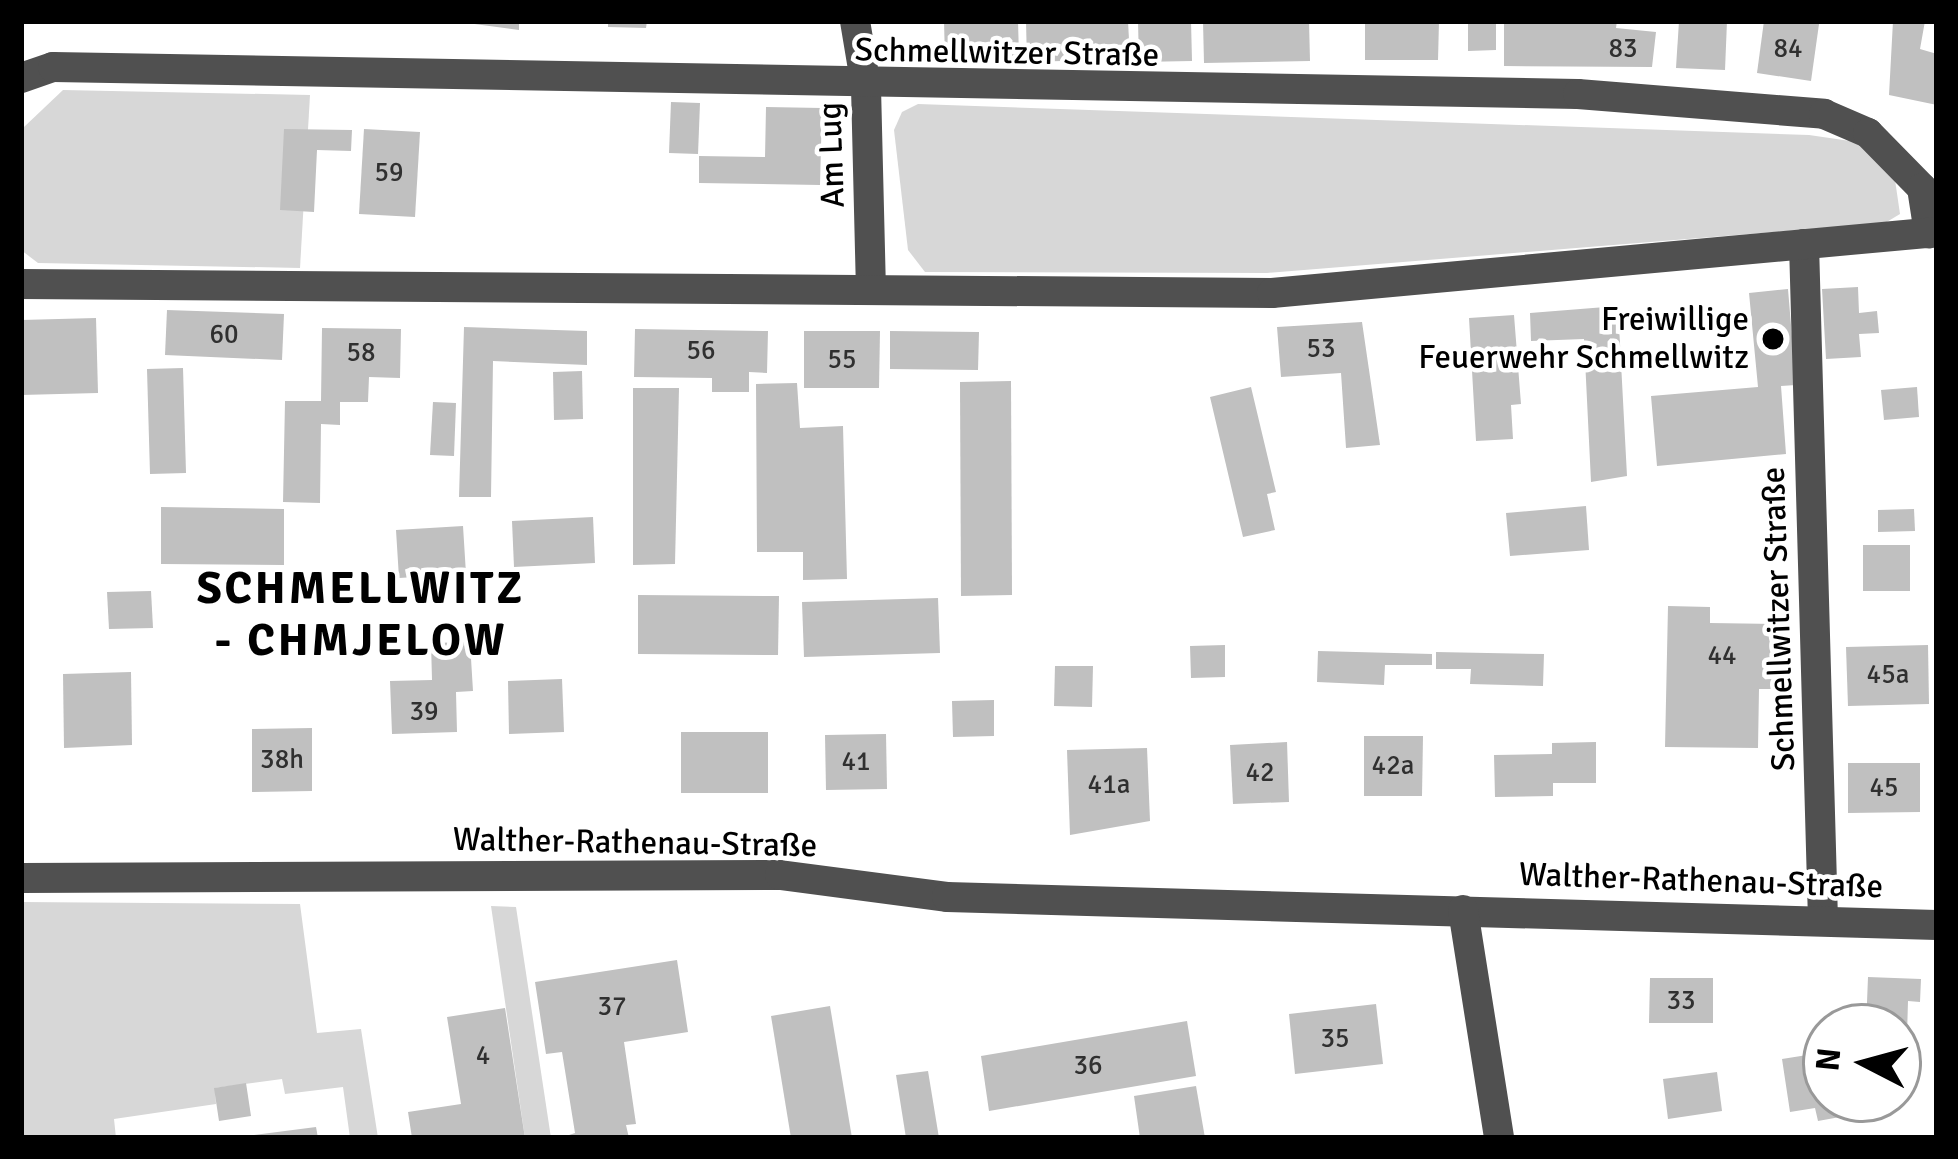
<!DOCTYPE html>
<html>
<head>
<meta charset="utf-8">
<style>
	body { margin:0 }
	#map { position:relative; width:1958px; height:1159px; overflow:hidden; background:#fff; font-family:Signika,sans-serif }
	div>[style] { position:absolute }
	.green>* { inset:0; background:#d7d7d7 }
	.building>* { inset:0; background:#c0c0c0 }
	.minor>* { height:30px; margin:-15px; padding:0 15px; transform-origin:15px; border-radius:15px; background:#505050 }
	.dots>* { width:33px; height:33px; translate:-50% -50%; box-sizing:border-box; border:6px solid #fff; border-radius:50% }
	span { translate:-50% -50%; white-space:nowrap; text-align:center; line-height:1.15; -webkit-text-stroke:9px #fff; paint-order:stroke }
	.number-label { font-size:27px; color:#303030 }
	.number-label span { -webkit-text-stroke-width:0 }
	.street-label { font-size:33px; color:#000 }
	.poi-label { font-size:33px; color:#000 }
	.right { translate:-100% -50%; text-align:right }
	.district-label { font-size:45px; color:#000; font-weight:700; letter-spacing:3px }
	.frame { position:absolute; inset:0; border:24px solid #000; pointer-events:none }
	.north { position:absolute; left:1802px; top:1003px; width:120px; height:120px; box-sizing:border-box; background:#fff; border:3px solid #999; border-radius:50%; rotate:276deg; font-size:33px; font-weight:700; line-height:48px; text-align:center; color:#000 }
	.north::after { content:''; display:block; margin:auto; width:42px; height:54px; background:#000; clip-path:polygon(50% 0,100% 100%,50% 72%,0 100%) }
</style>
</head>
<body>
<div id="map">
	<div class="green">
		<div style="clip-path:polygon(63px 90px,310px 95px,300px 268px,38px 263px,21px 250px,24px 127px)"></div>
		<div style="clip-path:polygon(918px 104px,1809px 135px,1857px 142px,1894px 173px,1900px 214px,1885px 223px,1267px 273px,925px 272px,908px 250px,894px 130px,902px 112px)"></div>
		<div style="clip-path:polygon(21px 902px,300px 904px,317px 1033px,361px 1029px,378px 1138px,350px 1138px,343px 1087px,285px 1094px,282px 1079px,215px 1088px,216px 1104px,114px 1119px,116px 1138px,21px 1138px)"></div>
		<div style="clip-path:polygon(491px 906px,516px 907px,551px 1138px,525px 1138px)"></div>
	</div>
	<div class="building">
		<div style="clip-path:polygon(452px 21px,519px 21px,519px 30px)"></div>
		<div style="clip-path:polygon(608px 21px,647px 21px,646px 28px,608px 27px)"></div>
		<div style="clip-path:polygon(944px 21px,1018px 21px,1019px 57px,945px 59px)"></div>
		<div style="clip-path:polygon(1026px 21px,1128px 21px,1130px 59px,1027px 62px)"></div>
		<div style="clip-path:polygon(1138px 21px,1191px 21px,1192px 61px,1139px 62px)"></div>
		<div style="clip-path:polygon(1203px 21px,1309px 21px,1310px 61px,1204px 63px)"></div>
		<div style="clip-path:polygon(1365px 21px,1439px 21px,1438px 60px,1365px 60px)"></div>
		<div style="clip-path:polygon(1468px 21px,1496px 21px,1496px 50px,1468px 51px)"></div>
		<div style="clip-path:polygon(1504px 21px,1617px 21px,1616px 28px,1656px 32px,1652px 67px,1504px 66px)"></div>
		<div style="clip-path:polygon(1679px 21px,1727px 21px,1725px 70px,1676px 68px)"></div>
		<div style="clip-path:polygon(1764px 21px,1819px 24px,1811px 81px,1757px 73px)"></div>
		<div style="clip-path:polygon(1893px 21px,1925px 21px,1920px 49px,1937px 54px,1937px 105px,1889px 95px)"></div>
		<div style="clip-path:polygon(671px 102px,700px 103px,698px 154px,669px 153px)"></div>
		<div style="clip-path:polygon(766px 107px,822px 108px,820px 185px,699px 183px,699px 156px,765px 157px)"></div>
		<div style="clip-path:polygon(284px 129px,352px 130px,351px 151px,317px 150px,314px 212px,280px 210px)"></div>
		<div style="clip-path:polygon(364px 129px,420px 132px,415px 217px,359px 214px)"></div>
		<div style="clip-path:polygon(1858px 287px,1859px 313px,1877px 311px,1879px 333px,1859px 334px,1861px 357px,1826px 359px,1822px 289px)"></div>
		<div style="clip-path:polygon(1788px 289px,1796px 385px,1781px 386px,1786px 454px,1657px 466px,1651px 396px,1758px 387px,1749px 293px)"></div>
		<div style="clip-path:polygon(1618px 306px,1627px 476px,1591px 482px,1584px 339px,1531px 341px,1530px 313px)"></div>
		<div style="clip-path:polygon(167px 310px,284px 314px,282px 360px,165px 355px)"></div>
		<div style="clip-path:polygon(1514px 315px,1521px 404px,1511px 405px,1513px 439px,1476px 441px,1469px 318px)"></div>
		<div style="clip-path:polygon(96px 318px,98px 393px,21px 395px,21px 320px)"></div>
		<div style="clip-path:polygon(1362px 322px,1380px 445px,1346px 448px,1341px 373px,1281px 377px,1277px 327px)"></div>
		<div style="clip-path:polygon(464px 327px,587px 331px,587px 365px,493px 361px,491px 497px,459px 497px)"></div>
		<div style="clip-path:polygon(322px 328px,401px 329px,400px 378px,369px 377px,368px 402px,340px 402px,340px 425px,321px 424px,320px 503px,283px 502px,285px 401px,321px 401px)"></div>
		<div style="clip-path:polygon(635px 329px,768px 331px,767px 373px,749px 372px,749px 392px,712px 392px,712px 378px,634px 377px)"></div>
		<div style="clip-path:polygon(804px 331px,880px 331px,879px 388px,804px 388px)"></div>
		<div style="clip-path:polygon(890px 331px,979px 332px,978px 370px,890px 369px)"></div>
		<div style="clip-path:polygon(183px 368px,186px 473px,150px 474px,147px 369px)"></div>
		<div style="clip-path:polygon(582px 371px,583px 419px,554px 420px,553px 372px)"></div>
		<div style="clip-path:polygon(1011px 381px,1012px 595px,961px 596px,960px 382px)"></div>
		<div style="clip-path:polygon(797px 383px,800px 428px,843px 426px,847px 579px,803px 580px,803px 552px,757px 552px,756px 384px)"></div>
		<div style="clip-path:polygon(1251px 387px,1276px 492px,1267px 494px,1275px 530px,1243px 537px,1210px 397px)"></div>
		<div style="clip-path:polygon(1917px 387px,1919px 417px,1884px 420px,1881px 390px)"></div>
		<div style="clip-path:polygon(633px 388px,679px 388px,675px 564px,633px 565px)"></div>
		<div style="clip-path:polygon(433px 402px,456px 403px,454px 456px,430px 455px)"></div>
		<div style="clip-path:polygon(1586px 506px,1589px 550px,1510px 556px,1506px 513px)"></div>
		<div style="clip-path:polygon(161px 507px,284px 509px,284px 565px,161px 564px)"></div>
		<div style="clip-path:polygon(1914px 509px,1915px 531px,1878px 532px,1878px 510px)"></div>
		<div style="clip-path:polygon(593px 517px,595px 563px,514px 567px,512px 521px)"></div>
		<div style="clip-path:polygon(463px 526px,466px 574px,399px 578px,396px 530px)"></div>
		<div style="clip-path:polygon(1863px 545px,1910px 545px,1910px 591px,1863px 591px)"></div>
		<div style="clip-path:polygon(151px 591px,153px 628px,109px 629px,107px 592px)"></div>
		<div style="clip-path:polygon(638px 595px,779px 596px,778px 655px,638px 654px)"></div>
		<div style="clip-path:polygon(938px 598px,940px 653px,804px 657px,802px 602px)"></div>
		<div style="clip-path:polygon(1668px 606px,1710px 607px,1710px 623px,1777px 624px,1776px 689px,1759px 689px,1758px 748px,1665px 747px)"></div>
		<div style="clip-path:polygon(470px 642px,473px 691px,456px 692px,457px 732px,392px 734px,390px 681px,432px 680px,431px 643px)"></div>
		<div style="clip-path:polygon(1225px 645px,1225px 677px,1191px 678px,1190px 646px)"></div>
		<div style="clip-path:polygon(1928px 645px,1929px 704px,1848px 706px,1846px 647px)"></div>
		<div style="clip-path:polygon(1318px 651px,1432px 654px,1432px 665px,1385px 665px,1384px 685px,1317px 682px)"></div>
		<div style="clip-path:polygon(1436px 652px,1544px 654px,1543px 686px,1470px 684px,1471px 669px,1436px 669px)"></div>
		<div style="clip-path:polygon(1055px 666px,1093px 666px,1092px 707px,1054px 706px)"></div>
		<div style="clip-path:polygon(131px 672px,132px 745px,64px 748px,63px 674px)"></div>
		<div style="clip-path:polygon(562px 679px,564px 732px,509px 734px,508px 681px)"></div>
		<div style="clip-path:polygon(994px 700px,994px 736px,953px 737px,952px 701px)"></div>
		<div style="clip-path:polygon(312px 728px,312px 791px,252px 792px,252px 729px)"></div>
		<div style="clip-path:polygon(681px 732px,768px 732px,768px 793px,681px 793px)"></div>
		<div style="clip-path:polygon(886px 734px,887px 789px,826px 790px,825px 735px)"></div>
		<div style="clip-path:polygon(1364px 736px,1423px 736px,1422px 796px,1364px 796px)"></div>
		<div style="clip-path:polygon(1287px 742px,1289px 802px,1233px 804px,1230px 745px)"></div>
		<div style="clip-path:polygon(1596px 742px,1596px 783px,1553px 783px,1553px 796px,1495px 797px,1494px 755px,1552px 754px,1552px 743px)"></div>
		<div style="clip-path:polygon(1147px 748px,1150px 821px,1070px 835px,1067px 750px)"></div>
		<div style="clip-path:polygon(1848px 763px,1920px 763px,1920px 812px,1848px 813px)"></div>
		<div style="clip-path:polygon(677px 960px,688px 1032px,624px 1042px,636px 1124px,626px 1125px,629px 1138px,560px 1138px,575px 1133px,562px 1052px,546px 1054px,535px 982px)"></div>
		<div style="clip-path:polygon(1868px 977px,1921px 979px,1920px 1002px,1908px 1001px,1907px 1036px,1898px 1036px,1898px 1027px,1866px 1027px)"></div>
		<div style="clip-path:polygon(1650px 978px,1713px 978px,1713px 1023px,1649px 1023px)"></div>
		<div style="clip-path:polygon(1376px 1004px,1383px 1064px,1295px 1074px,1289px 1014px)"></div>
		<div style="clip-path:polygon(830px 1006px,852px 1138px,791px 1138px,771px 1016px)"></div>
		<div style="clip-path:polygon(505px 1008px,525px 1138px,412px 1138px,408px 1112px,461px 1104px,447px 1017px)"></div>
		<div style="clip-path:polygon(1187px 1021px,1196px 1076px,989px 1111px,981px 1056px)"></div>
		<div style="clip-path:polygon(1826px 1052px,1826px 1099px,1848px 1099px,1851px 1115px,1818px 1121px,1815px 1108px,1790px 1112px,1782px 1059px)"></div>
		<div style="clip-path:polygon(928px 1071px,939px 1138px,906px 1138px,896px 1075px)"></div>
		<div style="clip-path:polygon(1717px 1072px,1722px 1111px,1668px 1119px,1663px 1079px)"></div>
		<div style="clip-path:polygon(246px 1083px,251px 1116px,219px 1121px,214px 1088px)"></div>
		<div style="clip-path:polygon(1196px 1086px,1205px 1138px,1140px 1138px,1134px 1096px)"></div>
		<div style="clip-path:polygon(316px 1127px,318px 1138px,254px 1138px,254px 1135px)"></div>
	</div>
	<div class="minor">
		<div style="left:855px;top:21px;width:67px;rotate:80.5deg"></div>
		<div style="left:866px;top:87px;width:200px;rotate:88.6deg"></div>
		<div style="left:21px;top:78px;width:34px;rotate:-19deg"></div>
		<div style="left:53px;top:67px;width:1525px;rotate:1.01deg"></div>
		<div style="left:1578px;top:94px;width:247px;rotate:4.6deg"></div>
		<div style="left:1824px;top:114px;width:48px;rotate:23.4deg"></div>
		<div style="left:1868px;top:133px;width:77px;rotate:45.5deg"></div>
		<div style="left:1922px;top:188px;width:46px;rotate:81.2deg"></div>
		<div style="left:1804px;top:244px;width:675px;rotate:88.39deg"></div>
		<div style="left:21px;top:284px;width:1251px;rotate:0.41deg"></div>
		<div style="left:1272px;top:293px;width:668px;rotate:-5.24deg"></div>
		<div style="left:21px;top:878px;width:759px;rotate:-0.23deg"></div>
		<div style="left:780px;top:875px;width:168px;rotate:7.5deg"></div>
		<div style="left:947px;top:897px;width:990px;rotate:1.62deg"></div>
		<div style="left:1463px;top:910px;width:231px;rotate:81deg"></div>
	</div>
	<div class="dots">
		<div style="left:1773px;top:339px;background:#000"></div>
	</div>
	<div class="number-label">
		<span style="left:1623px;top:49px">83</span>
		<span style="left:1788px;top:49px">84</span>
		<span style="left:389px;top:173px">59</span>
		<span style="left:224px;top:335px">60</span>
		<span style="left:1321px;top:349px">53</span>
		<span style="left:701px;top:351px">56</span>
		<span style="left:361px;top:353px">58</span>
		<span style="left:842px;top:360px">55</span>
		<span style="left:1722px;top:656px">44</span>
		<span style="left:1888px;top:675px">45a</span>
		<span style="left:424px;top:712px">39</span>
		<span style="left:282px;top:760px">38h</span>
		<span style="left:856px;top:762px">41</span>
		<span style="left:1393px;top:766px">42a</span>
		<span style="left:1260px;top:773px">42</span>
		<span style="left:1109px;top:785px">41a</span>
		<span style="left:1884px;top:788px">45</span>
		<span style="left:1681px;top:1001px">33</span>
		<span style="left:612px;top:1007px">37</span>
		<span style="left:1335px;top:1039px">35</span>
		<span style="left:483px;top:1056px">4</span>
		<span style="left:1088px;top:1066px">36</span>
	</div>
	<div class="street-label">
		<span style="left:1007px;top:53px;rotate:1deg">Schmellwitzer Straße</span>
		<span style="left:832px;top:155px;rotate:-92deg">Am Lug</span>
		<span style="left:1779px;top:619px;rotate:-92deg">Schmellwitzer Straße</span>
		<span style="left:635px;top:843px;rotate:1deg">Walther-Rathenau-Straße</span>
		<span style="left:1701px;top:881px;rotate:2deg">Walther-Rathenau-Straße</span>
	</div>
	<div class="poi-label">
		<span class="right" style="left:1749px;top:339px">Freiwillige<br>Feuerwehr Schmellwitz</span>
	</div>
	<div class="district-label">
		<span style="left:361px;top:615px">SCHMELLWITZ<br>- CHMJELOW</span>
	</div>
	<div class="frame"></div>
	<div class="north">N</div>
</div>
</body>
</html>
